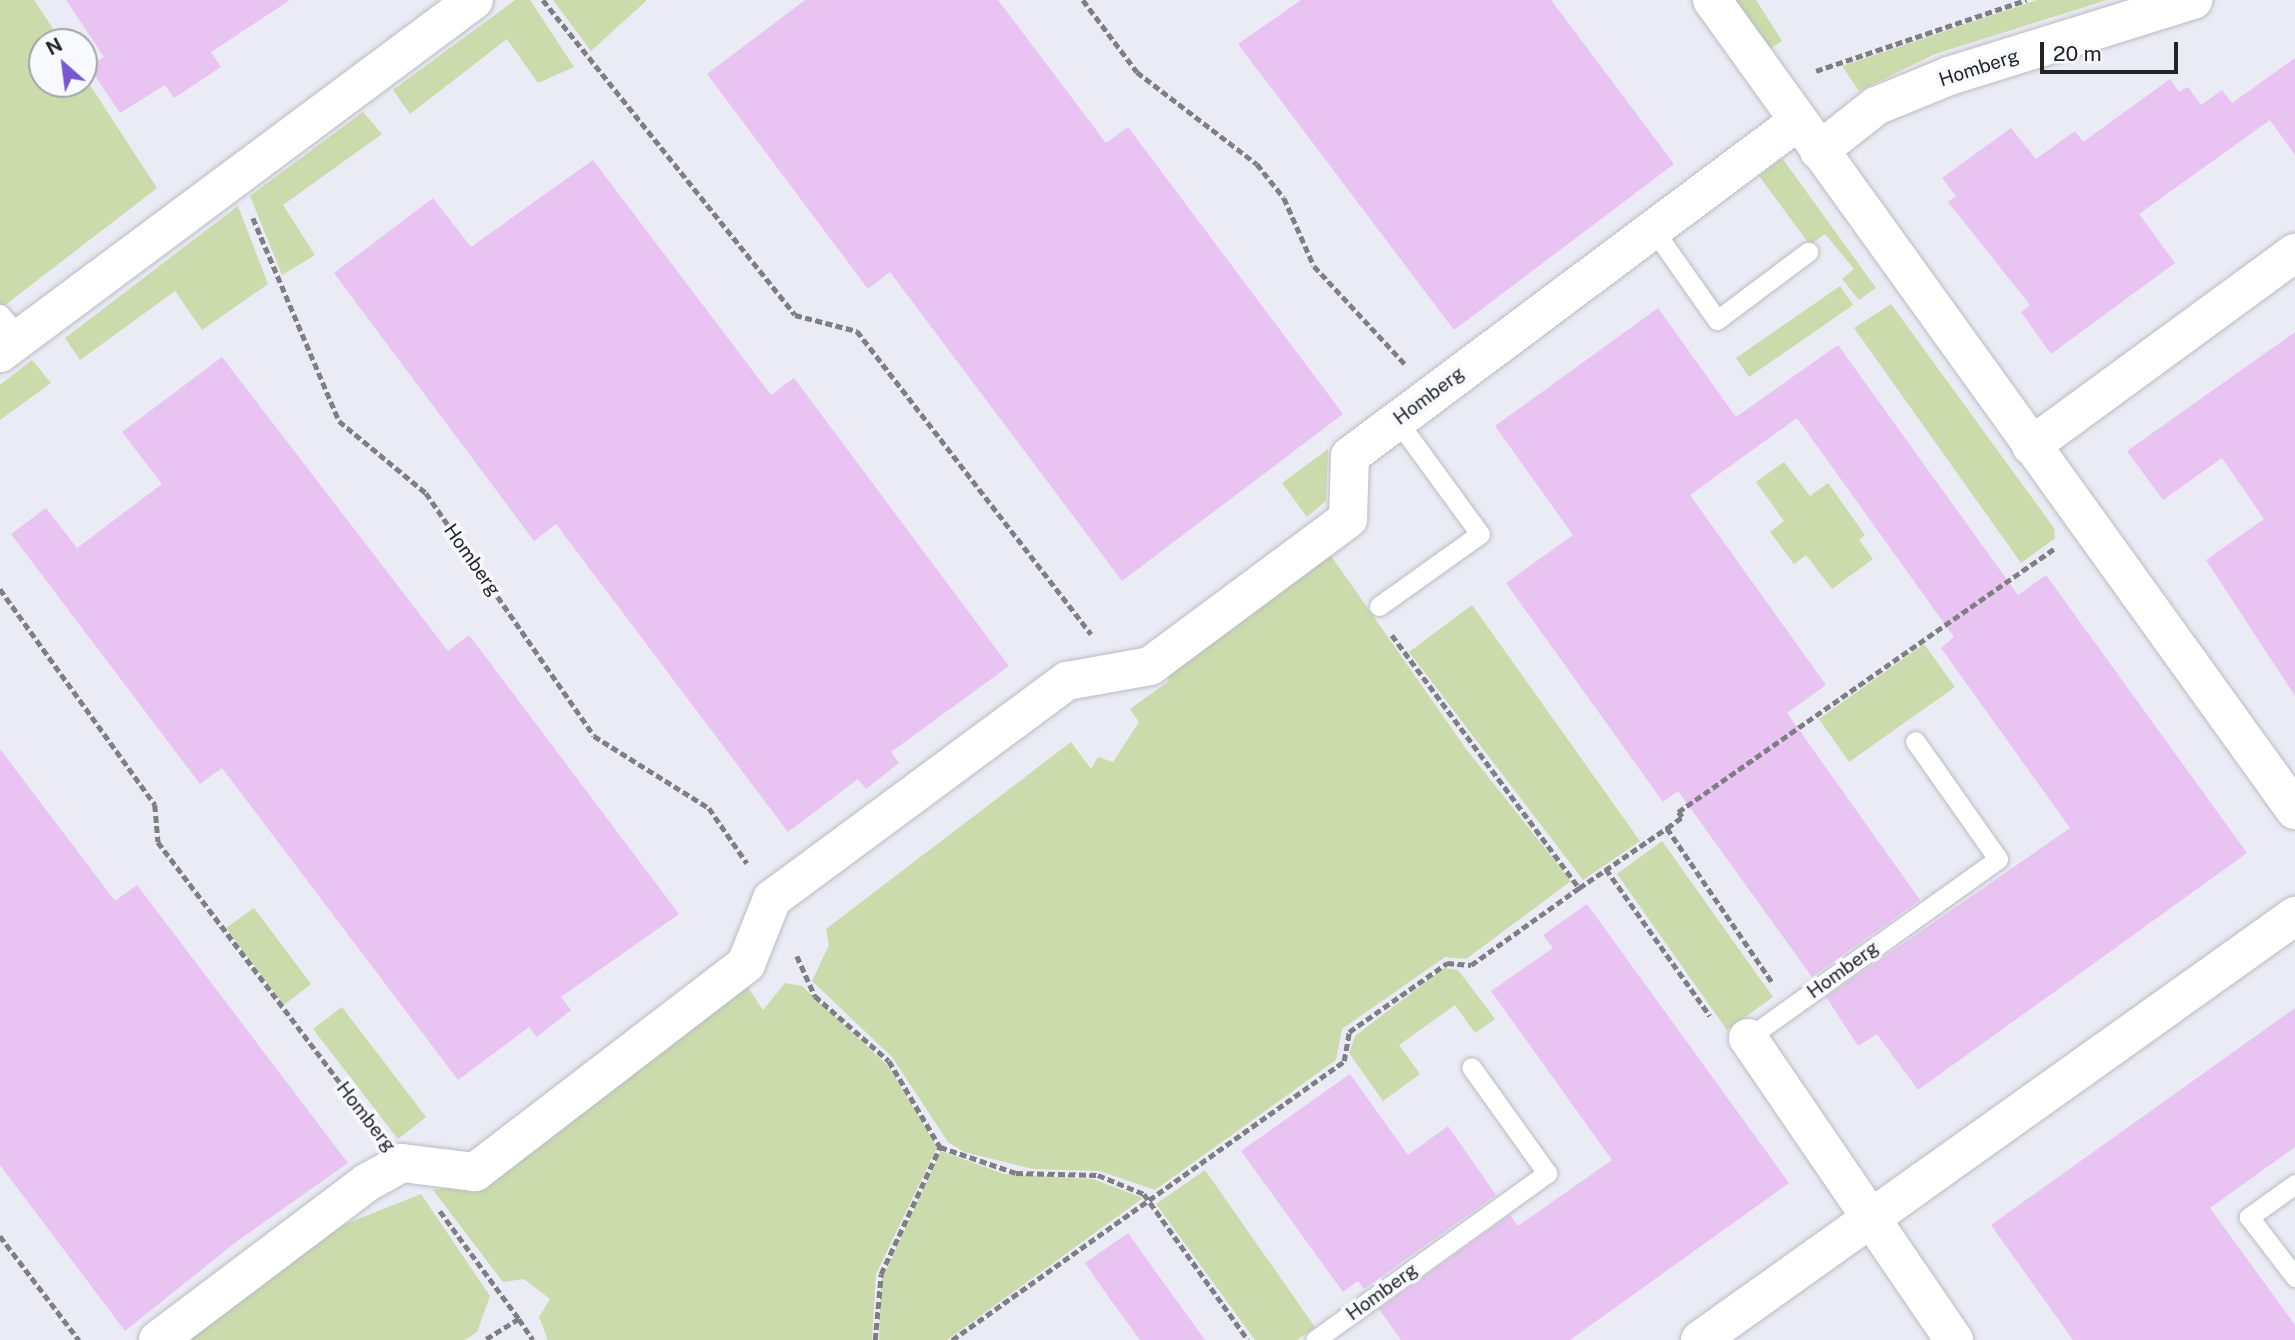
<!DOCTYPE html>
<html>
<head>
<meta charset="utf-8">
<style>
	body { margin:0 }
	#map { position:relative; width:2295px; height:1340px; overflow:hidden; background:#eaebf4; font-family:"Public Sans",sans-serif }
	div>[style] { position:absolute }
	.green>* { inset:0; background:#ccdbab }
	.building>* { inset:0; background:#e9c4f2 }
	.path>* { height:4.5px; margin-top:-2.25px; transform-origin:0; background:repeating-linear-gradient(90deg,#7e7e84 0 7px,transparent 0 10.5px) }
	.roads { filter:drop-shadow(0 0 2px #bbbbc4) drop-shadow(0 0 2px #bbbbc4) }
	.service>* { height:19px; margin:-9.5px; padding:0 9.5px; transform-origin:9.5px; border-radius:9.5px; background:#fff }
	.minor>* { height:38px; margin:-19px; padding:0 19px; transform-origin:19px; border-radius:19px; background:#fff }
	span { translate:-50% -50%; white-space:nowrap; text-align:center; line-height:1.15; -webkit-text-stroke:7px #f8f9fe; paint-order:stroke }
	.street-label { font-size:19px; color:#242427 }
	.north { position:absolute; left:28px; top:28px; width:70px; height:70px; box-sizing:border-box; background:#f8f9fe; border:2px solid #a3a4a8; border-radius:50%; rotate:332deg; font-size:19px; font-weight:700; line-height:28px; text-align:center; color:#242427 }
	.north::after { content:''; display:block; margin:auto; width:24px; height:32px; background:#7858d2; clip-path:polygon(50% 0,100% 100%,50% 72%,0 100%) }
	.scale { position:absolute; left:2040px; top:42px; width:138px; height:32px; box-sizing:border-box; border:4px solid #242427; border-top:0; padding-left:9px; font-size:21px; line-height:24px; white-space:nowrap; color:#242427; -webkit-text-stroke:5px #f8f9fe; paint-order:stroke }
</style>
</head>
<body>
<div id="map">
	<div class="green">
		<div style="clip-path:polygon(0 0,34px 0,62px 42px,42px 42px,42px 84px,84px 84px,84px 76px,157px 188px,0 309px)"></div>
		<div style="clip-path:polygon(515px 0,530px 0,574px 67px,538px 83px,507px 39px,410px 114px,393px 90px)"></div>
		<div style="clip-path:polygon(553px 0,647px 0,591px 51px)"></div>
		<div style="clip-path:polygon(1734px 0,1756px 0,1782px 41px,1770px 49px)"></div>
		<div style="clip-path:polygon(2037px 0,2107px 0,1935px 54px,1859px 91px,1842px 66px)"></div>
		<div style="clip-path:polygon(363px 112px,382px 134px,283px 205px,315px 255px,282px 275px,250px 196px)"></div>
		<div style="clip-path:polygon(1782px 158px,1876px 288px,1859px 300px,1842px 279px,1854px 269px,1825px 234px,1810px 245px,1759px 176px)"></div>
		<div style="clip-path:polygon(238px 206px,268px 284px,202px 330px,175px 291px,80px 360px,65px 338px)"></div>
		<div style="clip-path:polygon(1840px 286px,1853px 305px,1749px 377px,1736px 358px)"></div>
		<div style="clip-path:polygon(1891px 304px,2054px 528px,2055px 538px,2021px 563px,1854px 328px)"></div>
		<div style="clip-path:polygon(32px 360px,51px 383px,0 420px,0 385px)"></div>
		<div style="clip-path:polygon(1328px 449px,1326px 501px,1307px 517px,1282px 483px)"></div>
		<div style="clip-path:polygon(1784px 462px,1810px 496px,1828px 483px,1865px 535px,1859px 540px,1873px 559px,1832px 589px,1806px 555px,1794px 564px,1770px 532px,1784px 521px,1756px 482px)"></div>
		<div style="clip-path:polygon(1327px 550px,1466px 749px,1571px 881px,1466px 959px,1445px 957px,1342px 1029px,1336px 1060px,1155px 1190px,1100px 1171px,1033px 1169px,964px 1152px,948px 1142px,892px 1057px,812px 981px,829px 945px,826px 929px,1071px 742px,1091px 769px,1098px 757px,1113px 762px,1139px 722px,1130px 709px,1169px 681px,1166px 673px)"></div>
		<div style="clip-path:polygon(1472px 605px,1640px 841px,1583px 880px,1409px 652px)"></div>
		<div style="clip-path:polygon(1924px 644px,1955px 687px,1849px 762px,1819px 719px)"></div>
		<div style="clip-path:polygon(1662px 841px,1773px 997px,1727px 1030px,1617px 874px)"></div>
		<div style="clip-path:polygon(254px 908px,311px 984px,284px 1005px,226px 928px)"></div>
		<div style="clip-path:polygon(1444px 968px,1458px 970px,1495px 1019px,1475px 1033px,1455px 1005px,1399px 1045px,1420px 1074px,1383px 1101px,1349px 1053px,1355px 1036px)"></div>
		<div style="clip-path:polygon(785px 983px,802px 986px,888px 1066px,937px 1147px,876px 1274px,872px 1340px,548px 1340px,539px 1317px,550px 1299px,524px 1279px,503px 1282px,433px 1190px,468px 1183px,747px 986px,763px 1010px)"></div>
		<div style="clip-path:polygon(342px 1007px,426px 1117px,398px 1139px,313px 1029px)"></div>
		<div style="clip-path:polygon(941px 1151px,1004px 1174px,1093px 1179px,1143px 1198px,947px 1340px,879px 1340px,881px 1282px)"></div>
		<div style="clip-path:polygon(1205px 1170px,1315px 1327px,1297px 1340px,1255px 1340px,1156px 1204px)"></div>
		<div style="clip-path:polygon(421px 1194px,490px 1296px,477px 1332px,465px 1340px,180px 1340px,338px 1227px)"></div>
	</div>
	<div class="building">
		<div style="clip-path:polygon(66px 0,290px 0,211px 52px,221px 67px,174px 98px,165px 85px,120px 113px,89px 67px,104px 57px)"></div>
		<div style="clip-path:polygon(805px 0,998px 0,1106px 143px,1128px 127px,1343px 414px,1122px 581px,890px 272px,868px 289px,707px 74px)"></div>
		<div style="clip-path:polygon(1301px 0,1551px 0,1674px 164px,1454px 330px,1238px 44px)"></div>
		<div style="clip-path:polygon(2295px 58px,2295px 155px,2270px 120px,2139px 214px,2175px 263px,2051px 354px,2021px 312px,2030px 305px,1948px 202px,1956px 196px,1942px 178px,2011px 128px,2036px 159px,2075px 131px,2083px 142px,2170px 79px,2179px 92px,2188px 87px,2201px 105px,2222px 90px,2232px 103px)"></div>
		<div style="clip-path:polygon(593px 160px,771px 395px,794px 378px,1009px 666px,891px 752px,899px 763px,866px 789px,858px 779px,788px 832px,556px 524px,534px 541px,334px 273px,433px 198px,471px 247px)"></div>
		<div style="clip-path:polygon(1658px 308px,1736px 417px,1838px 345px,2018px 595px,2046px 575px,2247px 853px,1918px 1090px,1877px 1034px,1858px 1046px,1826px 997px,2070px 828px,1941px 648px,1954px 637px,1797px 418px,1690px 495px,1826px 685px,1787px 713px,1920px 900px,1812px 977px,1678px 791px,1663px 802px,1506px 583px,1573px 535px,1495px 426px)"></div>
		<div style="clip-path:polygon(2295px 332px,2295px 696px,2206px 560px,2264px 519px,2222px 458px,2163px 500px,2127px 451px)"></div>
		<div style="clip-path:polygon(222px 357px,448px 651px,469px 635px,679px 914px,561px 997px,571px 1010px,537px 1037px,529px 1027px,458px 1080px,222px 768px,200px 784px,11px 534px,46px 508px,77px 548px,162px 484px,122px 432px)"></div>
		<div style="clip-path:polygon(0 749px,115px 901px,137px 885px,348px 1163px,236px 1242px,125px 1331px,0 1165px)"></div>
		<div style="clip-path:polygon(1587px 904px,1789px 1183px,1570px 1340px,1401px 1340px,1379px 1309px,1510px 1215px,1518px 1226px,1612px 1160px,1491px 991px,1553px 948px,1543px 935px)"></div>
		<div style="clip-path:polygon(2295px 1008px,2295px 1147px,2210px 1208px,2295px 1325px,2295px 1340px,2073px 1340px,1991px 1225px)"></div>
		<div style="clip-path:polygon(1350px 1074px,1408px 1155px,1448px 1126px,1496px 1195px,1364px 1289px,1358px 1281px,1343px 1292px,1241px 1151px)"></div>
		<div style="clip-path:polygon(1128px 1233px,1153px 1268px,1205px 1340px,1140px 1340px,1110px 1299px,1085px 1263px)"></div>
	</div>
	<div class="path">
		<div style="left:543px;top:0;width:403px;rotate:51.3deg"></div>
		<div style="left:795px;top:315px;width:64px;rotate:14.5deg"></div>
		<div style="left:857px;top:331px;width:383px;rotate:52.3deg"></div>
		<div style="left:1083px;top:0;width:90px;rotate:53.1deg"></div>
		<div style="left:1137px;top:72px;width:151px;rotate:37.5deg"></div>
		<div style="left:1257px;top:164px;width:43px;rotate:51.5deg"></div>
		<div style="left:1284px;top:198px;width:74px;rotate:66.2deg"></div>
		<div style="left:1314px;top:266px;width:134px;rotate:47.1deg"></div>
		<div style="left:1816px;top:71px;width:222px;rotate:-18.7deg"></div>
		<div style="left:253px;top:218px;width:220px;rotate:67deg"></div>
		<div style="left:339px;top:421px;width:113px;rotate:39.6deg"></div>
		<div style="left:426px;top:493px;width:295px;rotate:55.3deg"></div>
		<div style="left:594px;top:736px;width:136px;rotate:32.1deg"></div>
		<div style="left:709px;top:808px;width:67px;rotate:55.4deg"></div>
		<div style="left:0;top:589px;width:266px;rotate:54.3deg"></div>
		<div style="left:155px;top:805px;width:37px;rotate:85deg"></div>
		<div style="left:158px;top:842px;width:361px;rotate:52.9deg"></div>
		<div style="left:1392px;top:635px;width:315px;rotate:53.5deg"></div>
		<div style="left:1579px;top:888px;width:107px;rotate:-34.3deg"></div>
		<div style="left:1667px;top:828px;width:186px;rotate:55.7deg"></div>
		<div style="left:1667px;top:828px;width:19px;rotate:-36deg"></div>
		<div style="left:1682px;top:817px;width:6px;rotate:-129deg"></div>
		<div style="left:1678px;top:812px;width:460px;rotate:-35deg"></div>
		<div style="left:1606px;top:869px;width:180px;rotate:54.7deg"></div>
		<div style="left:797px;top:956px;width:44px;rotate:65.8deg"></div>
		<div style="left:815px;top:996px;width:98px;rotate:41.3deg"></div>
		<div style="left:889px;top:1061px;width:100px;rotate:59.3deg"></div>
		<div style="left:940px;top:1147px;width:80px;rotate:18.9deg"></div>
		<div style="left:1016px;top:1173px;width:82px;rotate:1.4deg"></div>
		<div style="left:1098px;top:1175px;width:50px;rotate:22.4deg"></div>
		<div style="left:1144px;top:1194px;width:179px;rotate:54.5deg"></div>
		<div style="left:440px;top:1211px;width:134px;rotate:53.8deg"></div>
		<div style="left:519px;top:1319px;width:39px;rotate:148deg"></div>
		<div style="left:0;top:1236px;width:131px;rotate:52.8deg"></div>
		<div style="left:519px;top:1319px;width:25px;rotate:56deg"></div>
		<div style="left:875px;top:1340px;width:66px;rotate:-84.8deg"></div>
		<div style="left:881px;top:1274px;width:140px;rotate:-65.1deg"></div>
		<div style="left:952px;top:1340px;width:481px;rotate:-35.4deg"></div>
		<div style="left:1344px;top:1061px;width:29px;rotate:-80deg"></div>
		<div style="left:1349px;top:1032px;width:120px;rotate:-35.1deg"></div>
		<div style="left:1447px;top:963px;width:24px;rotate:5deg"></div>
		<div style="left:1471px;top:965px;width:133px;rotate:-35.5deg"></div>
	</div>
	<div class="roads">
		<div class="service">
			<div style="left:1653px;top:229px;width:111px;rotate:54.9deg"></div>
			<div style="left:1717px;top:320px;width:114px;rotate:-36.8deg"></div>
			<div style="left:0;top:314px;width:31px;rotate:50deg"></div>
			<div style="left:1379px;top:606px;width:124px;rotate:-35.5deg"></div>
			<div style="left:1480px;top:534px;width:141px;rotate:-126.1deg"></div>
			<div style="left:1748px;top:1038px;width:307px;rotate:-35.6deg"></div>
			<div style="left:1998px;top:859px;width:144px;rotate:-125.1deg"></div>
			<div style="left:2295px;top:1184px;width:57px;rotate:144.3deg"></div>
			<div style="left:2249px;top:1217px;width:76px;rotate:52.5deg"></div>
			<div style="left:1315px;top:1340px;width:286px;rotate:-35.7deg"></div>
			<div style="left:1547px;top:1173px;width:130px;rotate:-125.6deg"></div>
		</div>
		<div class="minor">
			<div style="left:1712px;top:0;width:998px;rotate:54.26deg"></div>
			<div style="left:1819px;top:151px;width:73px;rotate:-38.3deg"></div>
			<div style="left:1876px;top:106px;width:79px;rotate:-22.3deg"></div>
			<div style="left:1949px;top:76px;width:256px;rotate:-17.3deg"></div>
			<div style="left:0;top:353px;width:591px;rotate:-36.68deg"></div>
			<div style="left:2031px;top:446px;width:327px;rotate:-36.2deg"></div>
			<div style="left:1748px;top:1038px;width:366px;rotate:55.7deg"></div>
			<div style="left:158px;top:1340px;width:261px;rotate:-37deg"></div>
			<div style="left:366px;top:1183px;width:41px;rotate:-29.1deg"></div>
			<div style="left:402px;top:1163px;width:74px;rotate:7deg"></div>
			<div style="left:475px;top:1172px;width:342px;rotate:-37.5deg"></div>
			<div style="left:746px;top:964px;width:70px;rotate:-68.2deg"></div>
			<div style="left:772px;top:899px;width:367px;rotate:-36.5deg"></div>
			<div style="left:1067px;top:681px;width:84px;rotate:-10.2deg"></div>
			<div style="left:1150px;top:666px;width:247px;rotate:-36.6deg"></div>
			<div style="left:1348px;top:519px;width:63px;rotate:-88.2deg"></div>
			<div style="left:1350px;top:456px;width:558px;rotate:-36.77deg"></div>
			<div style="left:1700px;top:1340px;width:731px;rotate:-35.47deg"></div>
		</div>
	</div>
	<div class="street-label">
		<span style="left:1979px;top:68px;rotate:-18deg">Homberg</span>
		<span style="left:1429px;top:396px;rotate:-37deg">Homberg</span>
		<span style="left:472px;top:560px;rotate:55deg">Homberg</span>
		<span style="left:1843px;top:970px;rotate:-36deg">Homberg</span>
		<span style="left:366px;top:1117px;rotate:52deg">Homberg</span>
		<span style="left:1382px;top:1292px;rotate:-36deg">Homberg</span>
	</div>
	<div class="north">N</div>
	<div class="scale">20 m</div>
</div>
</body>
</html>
